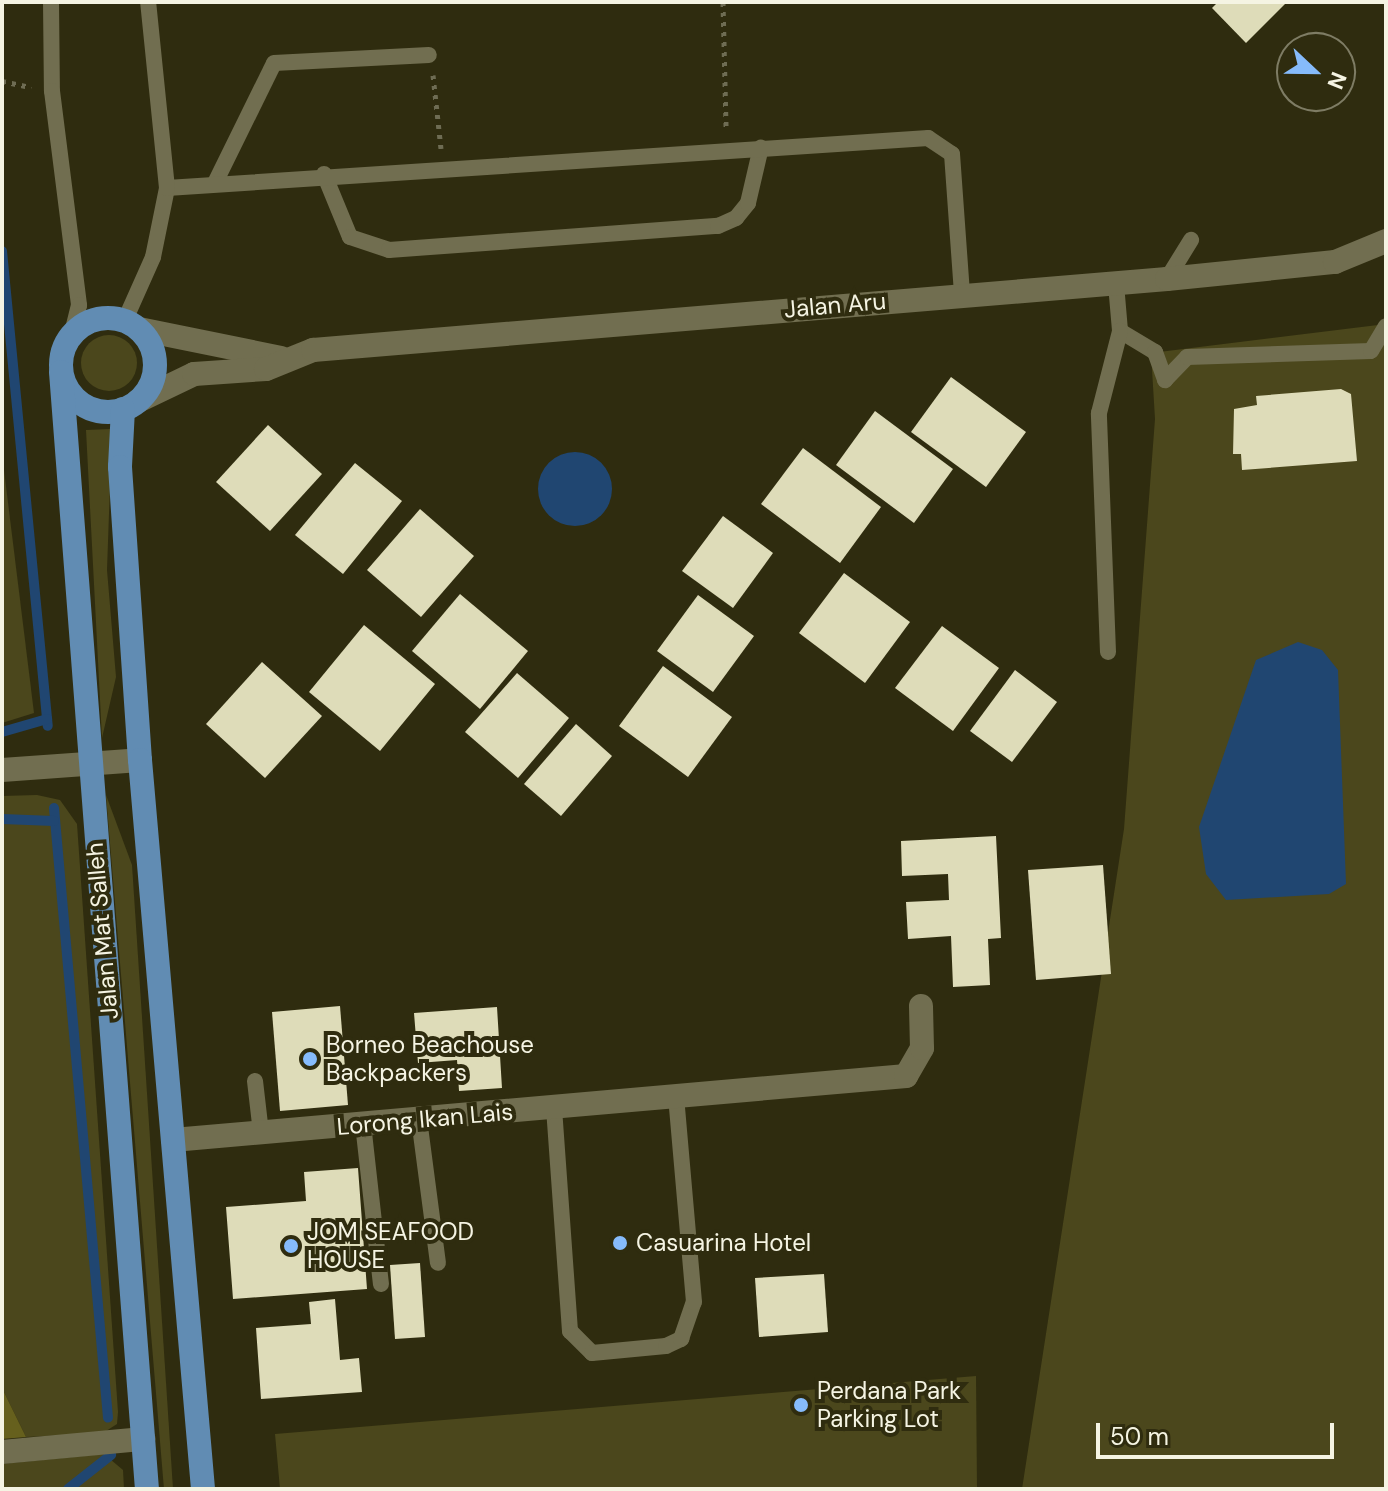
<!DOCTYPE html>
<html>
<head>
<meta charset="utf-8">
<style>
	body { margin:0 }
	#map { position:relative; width:1388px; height:1491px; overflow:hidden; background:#2f2c0f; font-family:"DM Sans",sans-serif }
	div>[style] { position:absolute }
	.green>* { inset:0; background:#4b471c }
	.round { border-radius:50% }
	.forest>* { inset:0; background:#66601d }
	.water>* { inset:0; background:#204671 }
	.stream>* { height:10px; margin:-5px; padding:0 5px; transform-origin:5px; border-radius:5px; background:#204671 }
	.building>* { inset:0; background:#dedcb9 }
	.path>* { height:5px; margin-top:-2.5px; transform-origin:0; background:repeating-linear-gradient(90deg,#6e6c53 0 4px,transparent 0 10px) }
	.lane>* { height:16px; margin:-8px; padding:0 8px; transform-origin:8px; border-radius:8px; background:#716e50 }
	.street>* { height:24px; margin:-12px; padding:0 12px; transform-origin:12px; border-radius:12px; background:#716e50 }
	.primary>* { height:24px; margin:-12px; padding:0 12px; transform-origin:12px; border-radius:12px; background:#618cb3 }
	.primary>.ring { margin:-12px; padding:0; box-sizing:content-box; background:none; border:24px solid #618cb3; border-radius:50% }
	.dots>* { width:22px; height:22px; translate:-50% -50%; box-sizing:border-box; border:4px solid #2f2c0f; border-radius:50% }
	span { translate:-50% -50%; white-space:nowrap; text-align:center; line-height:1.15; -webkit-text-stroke:8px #2f2c0f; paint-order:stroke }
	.street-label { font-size:24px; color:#f5f4e3 }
	.poi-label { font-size:24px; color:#f5f4e3 }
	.left { translate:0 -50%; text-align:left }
	.frame { position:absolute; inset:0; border:4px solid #f5f4e3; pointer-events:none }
	.north { position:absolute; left:1276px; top:32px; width:80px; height:80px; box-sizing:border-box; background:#2f2c0f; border:2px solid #7e7c64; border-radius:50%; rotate:112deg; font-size:22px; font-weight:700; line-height:32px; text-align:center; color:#f5f4e3 }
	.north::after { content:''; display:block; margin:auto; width:28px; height:36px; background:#86bbfb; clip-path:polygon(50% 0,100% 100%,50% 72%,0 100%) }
	.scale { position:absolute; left:1096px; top:1423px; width:238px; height:36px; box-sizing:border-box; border:4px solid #f5f4e3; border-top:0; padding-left:10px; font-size:24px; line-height:28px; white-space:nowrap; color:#f5f4e3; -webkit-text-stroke:6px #2f2c0f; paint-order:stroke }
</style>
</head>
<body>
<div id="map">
	<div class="green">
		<div style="clip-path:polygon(1386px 324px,1386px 1489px,1022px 1489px,1124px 829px,1155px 419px,1151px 353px)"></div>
		<div class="round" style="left:81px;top:335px;width:56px;height:56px"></div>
		<div style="clip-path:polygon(112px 429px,107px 570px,116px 677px,102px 738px,86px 430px)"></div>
		<div style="clip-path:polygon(2px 454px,34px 713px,2px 723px)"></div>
		<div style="clip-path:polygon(37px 795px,60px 800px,77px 824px,118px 1412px,117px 1424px,103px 1433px,26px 1437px,2px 1388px,2px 796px)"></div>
		<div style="clip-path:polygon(106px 795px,132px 865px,173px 1489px,164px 1489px)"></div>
		<div style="clip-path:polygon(976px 1376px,977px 1489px,280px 1489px,275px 1434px)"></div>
		<div style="clip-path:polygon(104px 1454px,123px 1470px,124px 1489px,2px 1489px,2px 1464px)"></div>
	</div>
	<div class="forest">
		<div style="clip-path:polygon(2px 1388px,26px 1437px,2px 1439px)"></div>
	</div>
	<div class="water">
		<div class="round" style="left:538px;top:452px;width:74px;height:74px"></div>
		<div style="clip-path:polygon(1298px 642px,1322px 650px,1338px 670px,1346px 884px,1329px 894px,1226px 900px,1206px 874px,1199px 827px,1256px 660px)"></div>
	</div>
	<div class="stream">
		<div style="left:2px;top:251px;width:477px;rotate:84.5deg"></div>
		<div style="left:2px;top:732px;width:47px;rotate:-16.1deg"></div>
		<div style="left:54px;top:808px;width:612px;rotate:84.94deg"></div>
		<div style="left:2px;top:819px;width:52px;rotate:2.2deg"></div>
		<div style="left:68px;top:1489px;width:55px;rotate:-38.3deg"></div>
	</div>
	<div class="building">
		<div style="clip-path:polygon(1218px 2px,1287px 2px,1246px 43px,1212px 8px)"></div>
		<div style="clip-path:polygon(951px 377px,1026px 432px,986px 487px,911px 432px)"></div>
		<div style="clip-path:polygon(1341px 389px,1351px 394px,1357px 461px,1242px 470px,1241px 454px,1233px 454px,1234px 409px,1257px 405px,1256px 396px)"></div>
		<div style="clip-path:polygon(875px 411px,953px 469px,914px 523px,836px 465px)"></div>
		<div style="clip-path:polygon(268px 425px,322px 474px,270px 531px,216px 482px)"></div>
		<div style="clip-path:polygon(803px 448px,881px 507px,840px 563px,761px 504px)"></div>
		<div style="clip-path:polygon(355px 463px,402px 501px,343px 574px,295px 535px)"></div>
		<div style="clip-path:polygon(420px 509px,474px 556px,421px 617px,367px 570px)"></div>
		<div style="clip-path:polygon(723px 516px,773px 553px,733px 608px,682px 571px)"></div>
		<div style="clip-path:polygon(844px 573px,910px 622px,865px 683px,799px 633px)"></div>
		<div style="clip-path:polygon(460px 594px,528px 651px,480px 709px,412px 651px)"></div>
		<div style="clip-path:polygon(698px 595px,754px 636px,713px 692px,657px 651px)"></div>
		<div style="clip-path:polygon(364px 625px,435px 684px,380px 751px,309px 692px)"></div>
		<div style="clip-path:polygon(942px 626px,999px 668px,953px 731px,895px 688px)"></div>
		<div style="clip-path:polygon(262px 662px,322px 716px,265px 778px,206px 724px)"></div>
		<div style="clip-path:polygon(663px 666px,732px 717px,688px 777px,619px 726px)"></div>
		<div style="clip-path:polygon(1015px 670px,1057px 702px,1012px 762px,970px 731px)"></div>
		<div style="clip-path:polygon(517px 673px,569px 718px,518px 778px,465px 732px)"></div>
		<div style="clip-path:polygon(576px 724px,612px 756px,561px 816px,524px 784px)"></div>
		<div style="clip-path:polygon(996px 836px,1001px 938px,988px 939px,990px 985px,953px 987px,951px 936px,908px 939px,906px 902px,949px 900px,948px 874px,902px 876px,901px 841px)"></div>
		<div style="clip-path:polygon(1103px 865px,1111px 974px,1036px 980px,1028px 870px)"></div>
		<div style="clip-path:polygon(340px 1006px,348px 1105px,280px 1111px,272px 1012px)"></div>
		<div style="clip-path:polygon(497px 1007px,502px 1088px,459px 1091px,457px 1060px,418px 1063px,414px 1013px)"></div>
		<div style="clip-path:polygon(358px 1168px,367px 1289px,233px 1299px,226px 1207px,306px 1201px,304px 1172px)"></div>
		<div style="clip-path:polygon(420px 1263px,425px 1337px,395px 1339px,390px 1265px)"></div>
		<div style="clip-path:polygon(824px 1274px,828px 1332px,759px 1337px,755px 1278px)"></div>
		<div style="clip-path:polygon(335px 1299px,340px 1360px,359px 1358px,362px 1392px,261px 1399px,256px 1328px,311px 1324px,309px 1302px)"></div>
	</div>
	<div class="path">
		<div style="left:723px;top:2px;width:127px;rotate:88.6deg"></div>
		<div style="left:433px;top:75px;width:74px;rotate:83.8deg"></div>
		<div style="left:2px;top:81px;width:30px;rotate:12deg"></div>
	</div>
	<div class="lane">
		<div style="left:51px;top:2px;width:89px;rotate:89.4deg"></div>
		<div style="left:52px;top:91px;width:216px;rotate:82.8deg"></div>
		<div style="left:79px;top:305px;width:30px;rotate:104deg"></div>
		<div style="left:324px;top:174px;width:68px;rotate:67.6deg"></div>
		<div style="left:350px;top:237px;width:41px;rotate:18.4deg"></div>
		<div style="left:389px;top:250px;width:330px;rotate:-4.2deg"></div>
		<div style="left:718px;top:226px;width:20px;rotate:-24deg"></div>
		<div style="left:736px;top:218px;width:19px;rotate:-51deg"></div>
		<div style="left:748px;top:203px;width:57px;rotate:-76.9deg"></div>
		<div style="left:216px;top:181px;width:131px;rotate:-63.8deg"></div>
		<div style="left:274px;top:63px;width:155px;rotate:-3deg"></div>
		<div style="left:167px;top:188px;width:763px;rotate:-3.76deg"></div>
		<div style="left:928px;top:138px;width:29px;rotate:34deg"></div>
		<div style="left:952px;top:154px;width:141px;rotate:85.9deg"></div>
		<div style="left:1167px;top:279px;width:46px;rotate:-58.4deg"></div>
		<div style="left:1116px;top:284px;width:47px;rotate:85.1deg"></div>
		<div style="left:1120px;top:331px;width:41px;rotate:31deg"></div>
		<div style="left:1155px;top:352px;width:30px;rotate:70deg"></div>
		<div style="left:1165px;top:380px;width:32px;rotate:-46deg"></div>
		<div style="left:1187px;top:357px;width:184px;rotate:-1.9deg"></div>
		<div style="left:1371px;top:351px;width:29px;rotate:-59deg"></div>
		<div style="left:125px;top:320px;width:69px;rotate:-66deg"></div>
		<div style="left:153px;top:257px;width:70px;rotate:-78.5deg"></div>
		<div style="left:167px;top:188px;width:187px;rotate:-95.8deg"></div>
		<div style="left:1108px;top:652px;width:239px;rotate:-92.2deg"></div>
		<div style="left:1099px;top:413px;width:85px;rotate:-75.6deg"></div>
		<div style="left:255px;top:1081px;width:52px;rotate:83.4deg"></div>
		<div style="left:554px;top:1108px;width:224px;rotate:85.9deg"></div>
		<div style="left:570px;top:1331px;width:31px;rotate:45deg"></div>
		<div style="left:592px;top:1353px;width:74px;rotate:-5.4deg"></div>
		<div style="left:666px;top:1346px;width:17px;rotate:-25deg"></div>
		<div style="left:681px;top:1339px;width:39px;rotate:-71deg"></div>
		<div style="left:694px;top:1302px;width:206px;rotate:-95deg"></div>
		<div style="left:419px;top:1119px;width:145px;rotate:82.5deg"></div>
		<div style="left:363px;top:1124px;width:161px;rotate:83.6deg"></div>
	</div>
	<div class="street">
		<div style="left:139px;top:329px;width:145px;rotate:11.5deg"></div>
		<div style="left:138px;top:401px;width:62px;rotate:-25.7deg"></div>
		<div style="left:194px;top:374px;width:72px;rotate:-4deg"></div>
		<div style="left:266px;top:369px;width:51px;rotate:-22deg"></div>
		<div style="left:313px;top:350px;width:857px;rotate:-4.75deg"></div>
		<div style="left:1167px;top:279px;width:169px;rotate:-5.8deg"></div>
		<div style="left:1335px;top:262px;width:55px;rotate:-22.4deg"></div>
		<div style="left:2px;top:770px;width:138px;rotate:-4.1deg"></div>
		<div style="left:173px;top:1140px;width:736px;rotate:-4.99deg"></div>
		<div style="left:906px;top:1076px;width:32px;rotate:-60deg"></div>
		<div style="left:922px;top:1048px;width:42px;rotate:-91.4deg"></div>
		<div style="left:2px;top:1452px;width:142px;rotate:-5.3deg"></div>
	</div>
	<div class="primary">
		<div class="ring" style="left:61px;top:318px;width:70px;height:70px"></div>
		<div style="left:61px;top:372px;width:1120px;rotate:85.6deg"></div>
		<div style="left:123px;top:409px;width:58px;rotate:93deg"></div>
		<div style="left:120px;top:467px;width:294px;rotate:86.1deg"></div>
		<div style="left:140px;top:760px;width:732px;rotate:85.06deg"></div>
	</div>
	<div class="dots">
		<div style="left:310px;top:1059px;background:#86bbfb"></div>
		<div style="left:620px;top:1243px;background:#86bbfb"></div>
		<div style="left:291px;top:1246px;background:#86bbfb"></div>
		<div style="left:801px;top:1405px;background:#86bbfb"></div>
	</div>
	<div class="street-label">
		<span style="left:835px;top:305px;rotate:-5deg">Jalan Aru</span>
		<span style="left:102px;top:931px;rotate:-95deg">Jalan Mat Salleh</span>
		<span style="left:425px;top:1119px;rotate:-5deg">Lorong Ikan Lais</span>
	</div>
	<div class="poi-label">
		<span class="left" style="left:326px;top:1059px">Borneo Beachouse<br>Backpackers</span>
		<span class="left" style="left:307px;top:1246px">JOM SEAFOOD<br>HOUSE</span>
		<span class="left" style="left:636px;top:1243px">Casuarina Hotel</span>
		<span class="left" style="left:817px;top:1405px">Perdana Park<br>Parking Lot</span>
	</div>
	<div class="frame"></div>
	<div class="north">N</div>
	<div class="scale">50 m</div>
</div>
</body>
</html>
